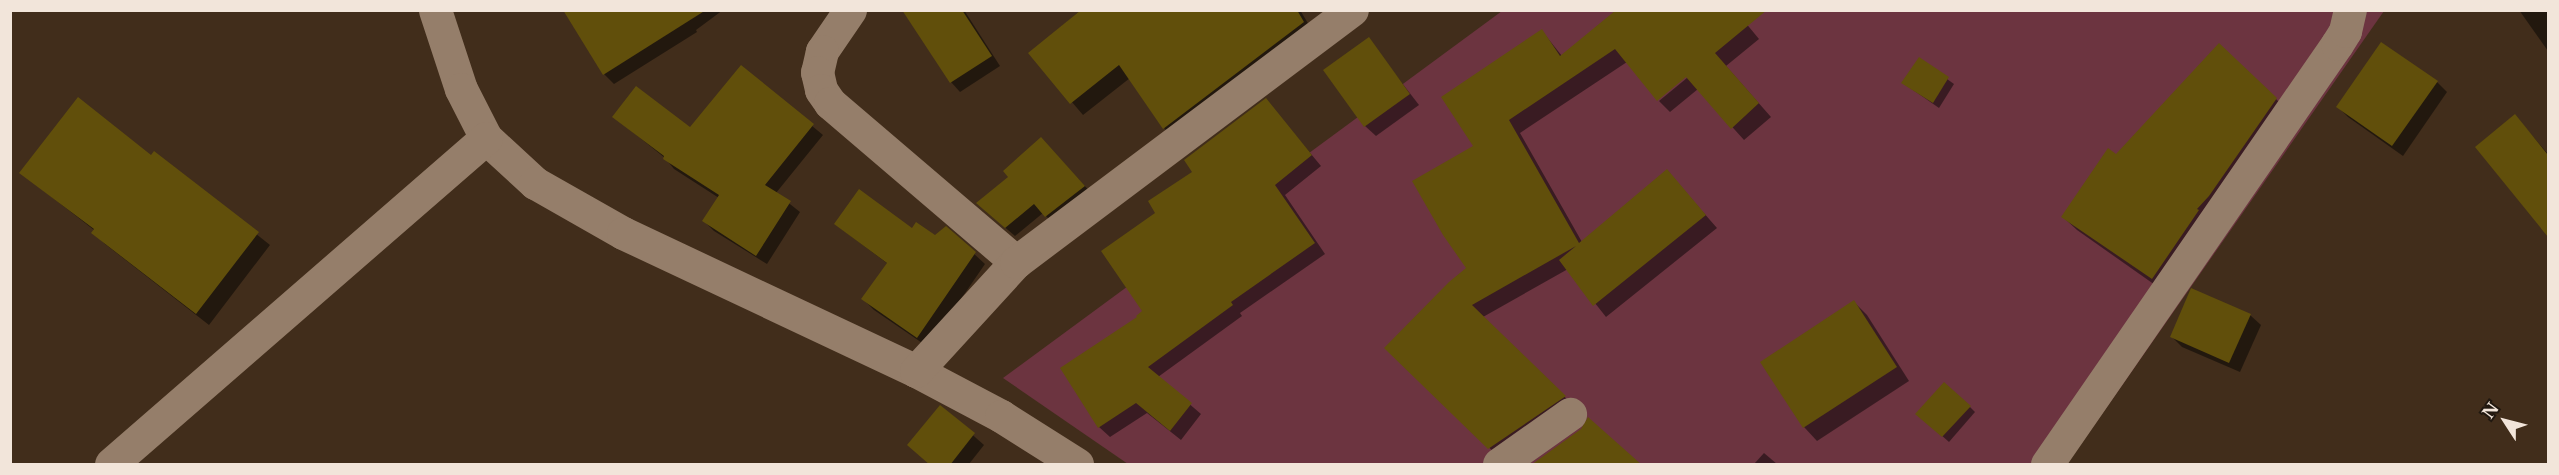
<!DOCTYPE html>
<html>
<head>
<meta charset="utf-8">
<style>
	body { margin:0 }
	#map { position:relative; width:2559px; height:475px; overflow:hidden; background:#412d1b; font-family:"Libre Baskerville",serif }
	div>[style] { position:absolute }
	.green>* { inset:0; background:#6c3440 }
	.shadow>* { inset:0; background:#0007 }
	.building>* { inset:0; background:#614f0b }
	.minor>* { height:33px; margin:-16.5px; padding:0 16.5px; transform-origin:16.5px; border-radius:16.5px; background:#957e6a }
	span { translate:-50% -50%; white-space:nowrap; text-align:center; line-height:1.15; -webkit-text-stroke:4.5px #211810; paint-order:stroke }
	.frame { position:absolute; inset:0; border:12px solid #f2e5da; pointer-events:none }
	.north { position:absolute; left:2475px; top:391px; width:60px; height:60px; -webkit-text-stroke:4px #211810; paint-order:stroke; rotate:306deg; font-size:16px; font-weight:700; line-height:24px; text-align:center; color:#f2e5da }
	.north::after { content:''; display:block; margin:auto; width:21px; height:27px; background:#f2e5da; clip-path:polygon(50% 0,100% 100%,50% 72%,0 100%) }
</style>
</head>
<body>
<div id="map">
	<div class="green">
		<div style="clip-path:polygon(1502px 11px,2384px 11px,2067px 464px,1128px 464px,1003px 378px)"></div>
	</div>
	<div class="shadow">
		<div style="clip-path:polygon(569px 10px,723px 10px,696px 30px,697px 32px,614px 84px,604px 74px,569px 18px)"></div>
		<div style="clip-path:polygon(904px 10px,964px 10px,1000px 66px,960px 92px,951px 82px)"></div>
		<div style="clip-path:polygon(1081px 10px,1300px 10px,1315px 35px,1176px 140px,1164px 128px,1130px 78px,1083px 115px,1030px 53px)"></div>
		<div style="clip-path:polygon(1735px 10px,1759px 39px,1726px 66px,1771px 117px,1744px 140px,1698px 89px,1670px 112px,1659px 101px,1693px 73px,1627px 62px,1520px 133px,1582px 242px,1667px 171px,1717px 228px,1606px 317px,1568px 269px,1483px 317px,1577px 409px,1502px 460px,1386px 348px,1468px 269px,1476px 146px,1542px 31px,1562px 56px)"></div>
		<div style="clip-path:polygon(2519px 10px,2548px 10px,2548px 51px)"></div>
		<div style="clip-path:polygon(1368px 39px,1419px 105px,1376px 136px,1365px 126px)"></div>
		<div style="clip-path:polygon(1919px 59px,1954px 84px,1939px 108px,1903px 83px)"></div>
		<div style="clip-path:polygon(741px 67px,823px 135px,776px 193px,800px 212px,767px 264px,714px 231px,704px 221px,719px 198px,674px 169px,665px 158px,614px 117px,690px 129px)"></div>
		<div style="clip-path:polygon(2437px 82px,2447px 92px,2403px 156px,2348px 117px,2338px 107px)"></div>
		<div style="clip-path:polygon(2276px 99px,2289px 112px,2165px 292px,2077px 230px,2063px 217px,2116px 156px)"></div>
		<div style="clip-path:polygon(1266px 100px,1321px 166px,1285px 195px,1325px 254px,1240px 313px,1242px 316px,1158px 377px,1201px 414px,1181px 440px,1147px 413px,1110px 437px,1099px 427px,1062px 369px,1139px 318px,1144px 311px,1158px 213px)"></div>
		<div style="clip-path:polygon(2515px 116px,2548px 154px,2548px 235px,2477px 147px)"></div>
		<div style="clip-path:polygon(1050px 148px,1093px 195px,1055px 225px,1043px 213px,1015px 236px,987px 212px,1011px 177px)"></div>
		<div style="clip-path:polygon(155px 153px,270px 245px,209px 325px,105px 244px,93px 232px,94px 230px,21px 173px,151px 158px)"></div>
		<div style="clip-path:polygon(835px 224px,935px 237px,946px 228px,985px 264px,928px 347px,874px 310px,863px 299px,888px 264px)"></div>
		<div style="clip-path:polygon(1854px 302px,1867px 315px,1909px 381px,1817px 441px,1804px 427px,1762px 362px)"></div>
		<div style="clip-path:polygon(2250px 315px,2261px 325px,2240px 372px,2182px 347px,2172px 337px)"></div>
		<div style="clip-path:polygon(941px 407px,984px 445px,969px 464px,930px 464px)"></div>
		<div style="clip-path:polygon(1970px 407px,1975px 412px,1949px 442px,1923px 419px)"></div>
		<div style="clip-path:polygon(1764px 453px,1777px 464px,1754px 464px)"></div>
	</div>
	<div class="building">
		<div style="clip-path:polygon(563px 10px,706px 10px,603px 75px)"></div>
		<div style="clip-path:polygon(902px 10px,962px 10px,992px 56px,950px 83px)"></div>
		<div style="clip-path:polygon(1081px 10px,1297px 10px,1304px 22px,1163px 129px,1119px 65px,1070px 104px,1028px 53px)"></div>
		<div style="clip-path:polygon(1616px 10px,1767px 10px,1715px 53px,1759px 103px,1731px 129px,1686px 77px,1657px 101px,1615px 49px,1509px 120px,1579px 243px,1667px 169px,1706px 215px,1593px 306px,1559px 260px,1576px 246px,1472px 305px,1566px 396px,1488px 449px,1384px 348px,1449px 282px,1466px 268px,1443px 235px,1412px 181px,1473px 146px,1441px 97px,1542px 29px,1560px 56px)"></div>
		<div style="clip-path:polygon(1369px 37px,1410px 94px,1364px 127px,1323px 70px)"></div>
		<div style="clip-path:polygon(2381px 42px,2438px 81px,2392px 146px,2336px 107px)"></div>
		<div style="clip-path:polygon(2219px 43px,2277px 98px,2209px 196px,2197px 209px,2199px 210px,2152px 279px,2061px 217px,2108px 148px,2116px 154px)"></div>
		<div style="clip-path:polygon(1919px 57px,1949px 77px,1933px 103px,1901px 83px)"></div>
		<div style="clip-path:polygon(741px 65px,814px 124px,765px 185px,791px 201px,756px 256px,702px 221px,719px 195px,663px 159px,664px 156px,612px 117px,636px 86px,690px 127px)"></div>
		<div style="clip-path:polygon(78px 97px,151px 155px,154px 151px,259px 232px,196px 314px,91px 233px,94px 229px,19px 173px)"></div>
		<div style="clip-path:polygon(1266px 98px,1312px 155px,1275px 185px,1315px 243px,1231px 302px,1233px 305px,1148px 367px,1192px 403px,1170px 431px,1136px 403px,1098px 428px,1060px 368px,1137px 317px,1136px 316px,1142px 311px,1101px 251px,1155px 213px,1148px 201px,1192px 172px,1184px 160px)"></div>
		<div style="clip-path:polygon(2515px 114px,2548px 155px,2548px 237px,2475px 147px)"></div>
		<div style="clip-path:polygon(1041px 137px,1085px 186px,1045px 217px,1034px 204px,1005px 228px,976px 203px,1008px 177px,1003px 171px)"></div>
		<div style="clip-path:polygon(859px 189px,912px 228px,916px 222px,935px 235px,946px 226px,976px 252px,917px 338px,861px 299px,887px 263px,834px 224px)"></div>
		<div style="clip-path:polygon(2191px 288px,2251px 314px,2229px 363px,2170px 337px)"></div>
		<div style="clip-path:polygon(1854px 300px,1897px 367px,1803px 428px,1760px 362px)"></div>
		<div style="clip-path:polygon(1944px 382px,1971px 406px,1942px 437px,1915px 414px)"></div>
		<div style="clip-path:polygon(940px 405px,975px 433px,950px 465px,930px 465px,907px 445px)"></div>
		<div style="clip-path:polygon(1588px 417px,1642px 465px,1531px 465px,1581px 429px)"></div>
	</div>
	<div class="minor">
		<div style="left:435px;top:10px;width:83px;rotate:71.8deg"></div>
		<div style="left:461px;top:89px;width:55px;rotate:63deg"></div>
		<div style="left:486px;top:138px;width:67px;rotate:42.6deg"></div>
		<div style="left:535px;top:183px;width:101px;rotate:29.6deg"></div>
		<div style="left:623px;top:233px;width:324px;rotate:25.2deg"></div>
		<div style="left:916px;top:371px;width:96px;rotate:27.9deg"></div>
		<div style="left:1001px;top:416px;width:90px;rotate:32.3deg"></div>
		<div style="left:850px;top:10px;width:50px;rotate:124.3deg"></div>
		<div style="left:822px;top:51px;width:22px;rotate:103deg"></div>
		<div style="left:817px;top:72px;width:18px;rotate:77deg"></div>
		<div style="left:821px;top:90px;width:16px;rotate:55deg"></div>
		<div style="left:830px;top:103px;width:245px;rotate:40.5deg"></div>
		<div style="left:916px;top:371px;width:148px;rotate:-47.5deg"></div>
		<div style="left:1016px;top:262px;width:420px;rotate:-36.9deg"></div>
		<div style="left:111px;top:464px;width:497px;rotate:-41deg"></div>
		<div style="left:1499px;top:464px;width:87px;rotate:-35.2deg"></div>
		<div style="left:2047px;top:464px;width:510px;rotate:-55.38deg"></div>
		<div style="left:2337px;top:44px;width:15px;rotate:-58deg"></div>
		<div style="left:2345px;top:31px;width:22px;rotate:-77deg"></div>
	</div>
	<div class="frame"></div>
	<div class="north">N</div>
</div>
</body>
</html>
